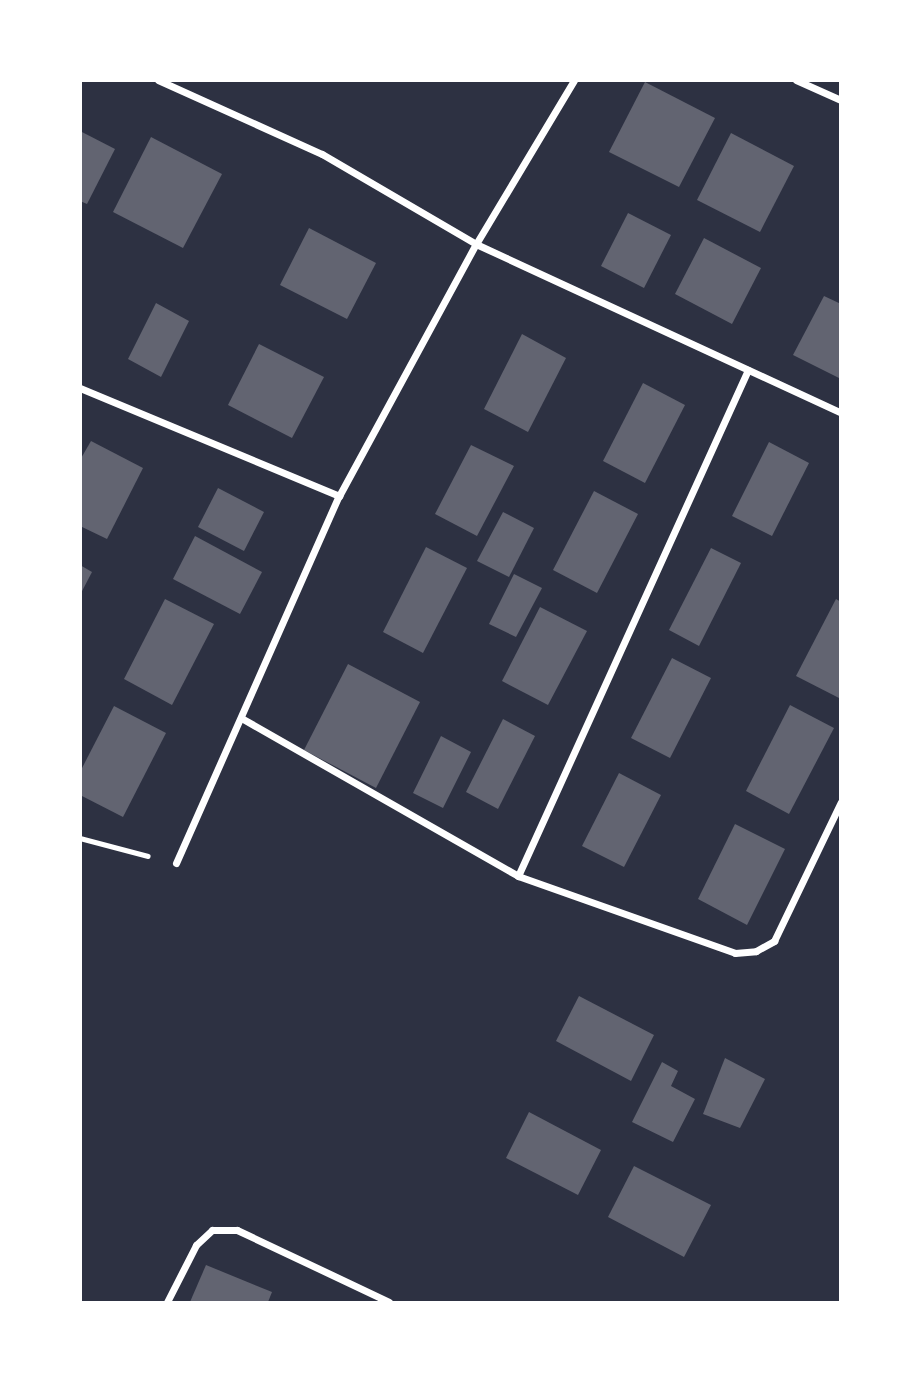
<!DOCTYPE html>
<html>
<head>
<meta charset="utf-8">
<style>
	body { margin:0 }
	#map { position:relative; width:921px; height:1383px; overflow:hidden; background:#2d3142; font-family:Figtree,sans-serif }
	div>[style] { position:absolute }
	.building>* { inset:0; background:#626471 }
	.path>* { height:4.5px; margin:-2.25px; padding:0 2.25px; transform-origin:2.25px; border-radius:2.25px; background:#fff }
	.minor>* { height:7px; margin:-3.5px; padding:0 3.5px; transform-origin:3.5px; border-radius:3.5px; background:#fff }
	span { translate:-50% -50%; white-space:nowrap; text-align:center; line-height:1.15; -webkit-text-stroke:5px #fff; paint-order:stroke }
	.frame { position:absolute; inset:0; border:82px solid #fff; pointer-events:none }
</style>
</head>
<body>
<div id="map">
	<div class="building">
		<div style="clip-path:polygon(645px 82px,715px 118px,679px 187px,609px 152px)"></div>
		<div style="clip-path:polygon(80px 131px,115px 149px,87px 204px,80px 201px)"></div>
		<div style="clip-path:polygon(731px 133px,794px 166px,760px 232px,697px 200px)"></div>
		<div style="clip-path:polygon(151px 137px,222px 174px,183px 248px,113px 212px)"></div>
		<div style="clip-path:polygon(628px 213px,671px 235px,644px 288px,601px 266px)"></div>
		<div style="clip-path:polygon(309px 228px,376px 263px,347px 319px,280px 285px)"></div>
		<div style="clip-path:polygon(704px 238px,761px 268px,732px 324px,675px 294px)"></div>
		<div style="clip-path:polygon(824px 296px,841px 304px,841px 379px,793px 355px)"></div>
		<div style="clip-path:polygon(156px 303px,189px 321px,161px 377px,128px 359px)"></div>
		<div style="clip-path:polygon(522px 334px,566px 358px,528px 432px,484px 409px)"></div>
		<div style="clip-path:polygon(259px 344px,324px 377px,292px 438px,228px 405px)"></div>
		<div style="clip-path:polygon(643px 383px,685px 405px,645px 483px,603px 461px)"></div>
		<div style="clip-path:polygon(91px 441px,143px 468px,107px 539px,80px 526px,80px 460px)"></div>
		<div style="clip-path:polygon(769px 442px,809px 463px,772px 536px,732px 516px)"></div>
		<div style="clip-path:polygon(471px 445px,514px 466px,477px 536px,435px 514px)"></div>
		<div style="clip-path:polygon(218px 488px,264px 512px,244px 551px,198px 527px)"></div>
		<div style="clip-path:polygon(594px 491px,638px 514px,597px 593px,553px 570px)"></div>
		<div style="clip-path:polygon(503px 512px,534px 528px,509px 577px,477px 561px)"></div>
		<div style="clip-path:polygon(195px 536px,262px 572px,240px 614px,173px 579px)"></div>
		<div style="clip-path:polygon(426px 547px,467px 568px,423px 653px,383px 632px)"></div>
		<div style="clip-path:polygon(711px 548px,741px 563px,699px 646px,669px 630px)"></div>
		<div style="clip-path:polygon(80px 565px,92px 572px,80px 595px)"></div>
		<div style="clip-path:polygon(514px 574px,542px 588px,516px 637px,489px 624px)"></div>
		<div style="clip-path:polygon(165px 599px,214px 624px,172px 705px,124px 679px)"></div>
		<div style="clip-path:polygon(836px 599px,841px 602px,841px 699px,796px 676px)"></div>
		<div style="clip-path:polygon(540px 607px,587px 631px,548px 705px,502px 681px)"></div>
		<div style="clip-path:polygon(672px 658px,711px 678px,670px 758px,631px 738px)"></div>
		<div style="clip-path:polygon(348px 664px,420px 702px,376px 788px,304px 750px)"></div>
		<div style="clip-path:polygon(790px 705px,834px 728px,789px 814px,746px 791px)"></div>
		<div style="clip-path:polygon(114px 706px,166px 733px,123px 817px,80px 795px,80px 772px)"></div>
		<div style="clip-path:polygon(503px 719px,535px 736px,498px 809px,466px 792px)"></div>
		<div style="clip-path:polygon(441px 736px,471px 752px,443px 808px,413px 793px)"></div>
		<div style="clip-path:polygon(619px 773px,661px 795px,624px 867px,582px 846px)"></div>
		<div style="clip-path:polygon(735px 824px,785px 849px,747px 925px,698px 899px)"></div>
		<div style="clip-path:polygon(579px 996px,654px 1035px,631px 1081px,556px 1041px)"></div>
		<div style="clip-path:polygon(725px 1058px,765px 1079px,740px 1128px,703px 1114px)"></div>
		<div style="clip-path:polygon(662px 1062px,678px 1071px,671px 1086px,695px 1099px,673px 1142px,632px 1122px)"></div>
		<div style="clip-path:polygon(529px 1112px,601px 1150px,578px 1195px,506px 1158px)"></div>
		<div style="clip-path:polygon(634px 1166px,711px 1205px,684px 1257px,608px 1217px)"></div>
		<div style="clip-path:polygon(206px 1265px,272px 1292px,268px 1302px,190px 1302px)"></div>
	</div>
	<div class="path">
		<div style="left:80px;top:838px;width:70px;rotate:14.8deg"></div>
	</div>
	<div class="minor">
		<div style="left:158px;top:80px;width:180px;rotate:24.3deg"></div>
		<div style="left:322px;top:154px;width:178px;rotate:30.3deg"></div>
		<div style="left:476px;top:244px;width:402px;rotate:24.8deg"></div>
		<div style="left:796px;top:80px;width:49px;rotate:24deg"></div>
		<div style="left:80px;top:388px;width:281px;rotate:22.6deg"></div>
		<div style="left:243px;top:719px;width:317px;rotate:29.7deg"></div>
		<div style="left:518px;top:876px;width:230px;rotate:19.5deg"></div>
		<div style="left:735px;top:953px;width:21px;rotate:-5deg"></div>
		<div style="left:756px;top:951px;width:21px;rotate:-29deg"></div>
		<div style="left:774px;top:941px;width:154px;rotate:-64.3deg"></div>
		<div style="left:176px;top:863px;width:402px;rotate:-66.1deg"></div>
		<div style="left:339px;top:496px;width:287px;rotate:-61.5deg"></div>
		<div style="left:476px;top:244px;width:191px;rotate:-59.1deg"></div>
		<div style="left:518px;top:876px;width:556px;rotate:-65.56deg"></div>
		<div style="left:167px;top:1302px;width:64px;rotate:-63deg"></div>
		<div style="left:196px;top:1245px;width:22px;rotate:-43deg"></div>
		<div style="left:212px;top:1230px;width:25px"></div>
		<div style="left:237px;top:1230px;width:168px;rotate:25.3deg"></div>
	</div>
	<div class="frame"></div>
</div>
</body>
</html>
